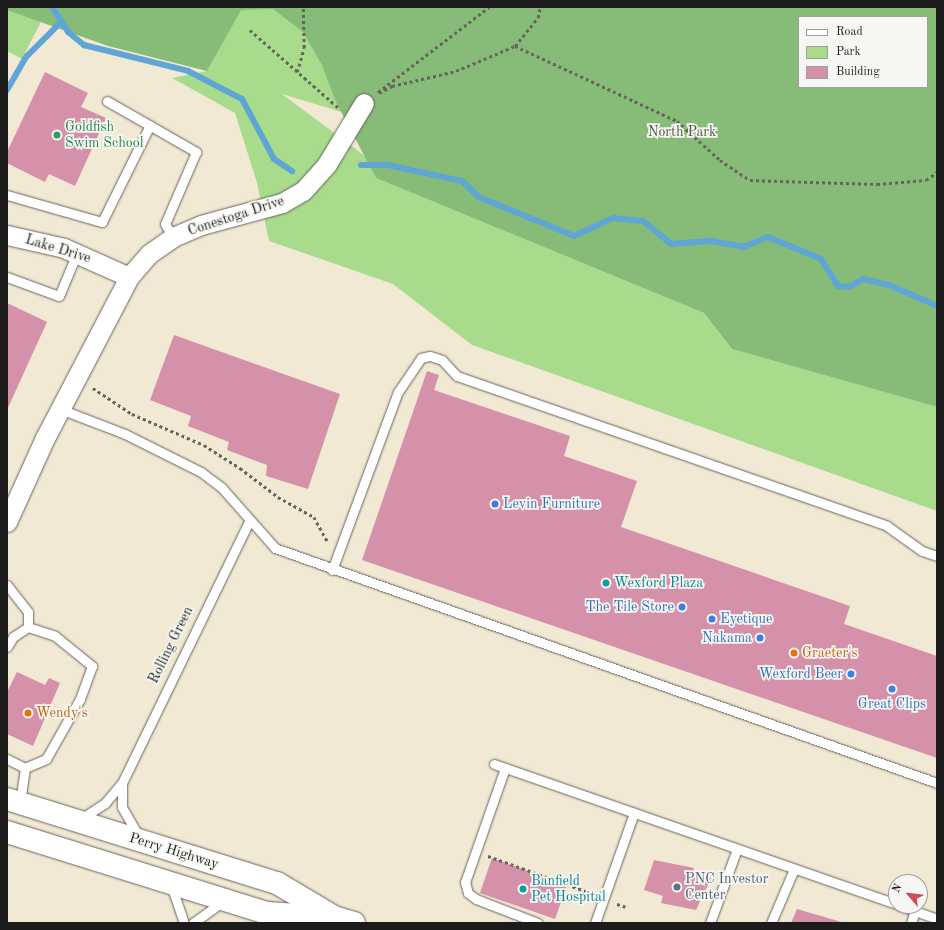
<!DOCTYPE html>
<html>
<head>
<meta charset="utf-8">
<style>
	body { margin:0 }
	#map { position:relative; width:944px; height:930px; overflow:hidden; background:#f2e9d4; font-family:"Old Standard TT",serif }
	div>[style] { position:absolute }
	.green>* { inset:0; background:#a8dc8c }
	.forest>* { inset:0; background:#86bc78 }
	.stream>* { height:6px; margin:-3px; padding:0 3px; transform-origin:3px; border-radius:3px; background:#5fa5d5 }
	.building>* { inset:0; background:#d591a9 }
	.path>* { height:2.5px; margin-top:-1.25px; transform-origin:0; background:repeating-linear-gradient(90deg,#67645c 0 3px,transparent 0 6px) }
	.roads { filter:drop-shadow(0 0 1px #67645c) drop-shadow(0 0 1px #67645c) }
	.lane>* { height:9px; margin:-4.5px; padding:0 4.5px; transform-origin:4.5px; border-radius:4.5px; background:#fff }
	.street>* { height:19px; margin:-9.5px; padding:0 9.5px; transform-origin:9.5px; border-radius:9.5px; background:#fff }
	.highway>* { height:22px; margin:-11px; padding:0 11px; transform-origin:11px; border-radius:11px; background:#fff }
	.dots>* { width:11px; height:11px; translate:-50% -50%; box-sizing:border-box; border:2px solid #f6f6f2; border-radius:50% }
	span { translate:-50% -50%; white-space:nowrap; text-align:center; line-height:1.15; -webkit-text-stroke:3.5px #f6f6f2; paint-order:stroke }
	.leisure-label { font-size:14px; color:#27864d }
	.left { translate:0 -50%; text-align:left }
	.park-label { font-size:14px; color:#46563e }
	.street-label { font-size:14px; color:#1c1c1c }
	.shop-label { font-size:14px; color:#366cbe }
	.right { translate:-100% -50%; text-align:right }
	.culture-label { font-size:14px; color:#0d838f }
	.food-label { font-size:14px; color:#c56008 }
	.service-label { font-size:14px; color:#4e5e75 }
	.frame { position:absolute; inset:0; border:8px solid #1c1c1c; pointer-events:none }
	.legend { position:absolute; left:798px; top:16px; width:130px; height:72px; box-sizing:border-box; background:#f6f6f2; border:1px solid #9f9f9c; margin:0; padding:5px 7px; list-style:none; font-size:12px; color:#1c1c1c }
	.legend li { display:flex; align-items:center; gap:8px; height:20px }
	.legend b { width:20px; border:1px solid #9f9f9c }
	.north { position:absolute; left:888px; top:874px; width:40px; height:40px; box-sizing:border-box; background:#f6f6f2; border:1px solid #9f9f9c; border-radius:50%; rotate:298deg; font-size:11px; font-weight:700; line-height:16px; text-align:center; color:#1c1c1c }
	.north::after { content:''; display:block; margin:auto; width:14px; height:18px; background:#d1495b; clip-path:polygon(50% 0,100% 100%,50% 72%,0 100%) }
</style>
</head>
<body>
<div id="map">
	<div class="green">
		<div style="clip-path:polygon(evenodd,7px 7px,937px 7px,937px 370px,421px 136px,282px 94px,365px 156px,376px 178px,704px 313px,732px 349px,937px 407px,937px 511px,472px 345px,393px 284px,269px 241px,257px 183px,235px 113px,172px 78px,207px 71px,42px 20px,22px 59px,7px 51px,7px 7px,799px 17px,927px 17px,927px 87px,799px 87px,799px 17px)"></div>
	</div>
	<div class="forest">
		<div style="clip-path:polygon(evenodd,7px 7px,937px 7px,937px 407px,732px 349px,704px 313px,376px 178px,336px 102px,322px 65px,303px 32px,273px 9px,241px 10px,207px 71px,108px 46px,7px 10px,7px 7px,799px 17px,927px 17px,927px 87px,799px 87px,799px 17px)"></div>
	</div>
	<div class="stream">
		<div style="left:52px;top:7px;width:30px;rotate:57deg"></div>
		<div style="left:68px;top:32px;width:21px;rotate:39deg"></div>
		<div style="left:84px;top:45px;width:107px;rotate:14deg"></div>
		<div style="left:188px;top:71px;width:61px;rotate:27.4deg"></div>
		<div style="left:242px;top:99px;width:68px;rotate:61.9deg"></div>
		<div style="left:274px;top:159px;width:22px;rotate:34deg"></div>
		<div style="left:7px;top:90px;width:39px;rotate:-60deg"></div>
		<div style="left:27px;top:56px;width:48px;rotate:-45deg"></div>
		<div style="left:361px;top:165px;width:27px"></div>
		<div style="left:388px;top:165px;width:76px;rotate:12.2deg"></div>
		<div style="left:462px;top:181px;width:23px;rotate:43deg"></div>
		<div style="left:479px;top:197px;width:103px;rotate:22.3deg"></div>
		<div style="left:574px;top:236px;width:43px;rotate:-24.8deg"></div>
		<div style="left:613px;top:218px;width:30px;rotate:6deg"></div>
		<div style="left:643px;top:221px;width:36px;rotate:39deg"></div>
		<div style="left:671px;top:244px;width:40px;rotate:-4.3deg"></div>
		<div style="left:711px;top:241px;width:34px;rotate:10deg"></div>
		<div style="left:744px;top:247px;width:26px;rotate:-23deg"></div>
		<div style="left:768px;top:237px;width:57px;rotate:22.5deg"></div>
		<div style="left:821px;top:259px;width:32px;rotate:58deg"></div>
		<div style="left:838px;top:286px;width:12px;rotate:5deg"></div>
		<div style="left:850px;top:287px;width:15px;rotate:-32deg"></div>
		<div style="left:863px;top:279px;width:27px;rotate:13deg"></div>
		<div style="left:889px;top:285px;width:52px;rotate:23.6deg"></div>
	</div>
	<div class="building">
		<div style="clip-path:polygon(45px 72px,88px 93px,81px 107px,106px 118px,75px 186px,49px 174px,45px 182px,7px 163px,7px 152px)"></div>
		<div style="clip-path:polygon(7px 303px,47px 322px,7px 410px)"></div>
		<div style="clip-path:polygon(174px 335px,340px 394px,308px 489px,266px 476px,267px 465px,227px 450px,229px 442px,188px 426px,191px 416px,150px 400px)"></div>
		<div style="clip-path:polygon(427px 371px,439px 375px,434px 390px,570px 436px,564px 456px,637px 481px,621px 527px,850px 606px,844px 624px,937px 656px,937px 758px,362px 560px)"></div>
		<div style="clip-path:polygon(17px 672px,45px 685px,49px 678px,60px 683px,33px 746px,7px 734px,7px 692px)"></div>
		<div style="clip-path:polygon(492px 858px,567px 885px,555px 919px,480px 893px)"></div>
		<div style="clip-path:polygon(654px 860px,694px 868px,693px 872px,711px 878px,696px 910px,661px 903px,663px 896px,644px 890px)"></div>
		<div style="clip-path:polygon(797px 909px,845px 923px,791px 923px)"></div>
	</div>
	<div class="path">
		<div style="left:250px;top:30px;width:120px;rotate:41.3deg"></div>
		<div style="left:515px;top:46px;width:179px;rotate:24.8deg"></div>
		<div style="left:677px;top:121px;width:58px;rotate:42.2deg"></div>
		<div style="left:720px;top:160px;width:36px;rotate:34deg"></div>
		<div style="left:750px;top:180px;width:127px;rotate:1.8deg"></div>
		<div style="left:877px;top:184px;width:49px;rotate:-4.7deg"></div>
		<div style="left:926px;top:180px;width:14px;rotate:-36deg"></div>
		<div style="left:297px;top:72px;width:25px;rotate:-74deg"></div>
		<div style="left:304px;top:48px;width:41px;rotate:-91.4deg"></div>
		<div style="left:378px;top:92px;width:140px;rotate:-37.4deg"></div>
		<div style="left:379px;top:93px;width:15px;rotate:-28deg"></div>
		<div style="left:392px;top:86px;width:66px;rotate:-13.2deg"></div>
		<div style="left:456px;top:71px;width:64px;rotate:-23deg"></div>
		<div style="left:515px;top:46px;width:36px;rotate:-51deg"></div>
		<div style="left:538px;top:18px;width:11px;rotate:-80deg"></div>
		<div style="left:93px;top:388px;width:47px;rotate:33.7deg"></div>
		<div style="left:132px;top:414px;width:78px;rotate:23.3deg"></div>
		<div style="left:204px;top:445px;width:43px;rotate:32.6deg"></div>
		<div style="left:240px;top:468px;width:48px;rotate:37.3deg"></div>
		<div style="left:278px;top:497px;width:41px;rotate:29.1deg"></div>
		<div style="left:314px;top:517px;width:29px;rotate:61deg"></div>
		<div style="left:488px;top:856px;width:109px;rotate:19.8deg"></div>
		<div style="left:617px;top:904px;width:9px;rotate:18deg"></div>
	</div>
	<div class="roads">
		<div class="lane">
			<div style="left:107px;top:101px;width:103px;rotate:29.8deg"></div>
			<div style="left:196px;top:152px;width:78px;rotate:113.3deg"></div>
			<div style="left:165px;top:224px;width:15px;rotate:58deg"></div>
			<div style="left:7px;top:195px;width:99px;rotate:15.9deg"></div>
			<div style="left:102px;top:222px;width:108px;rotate:-63.7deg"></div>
			<div style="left:7px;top:277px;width:55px;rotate:20.1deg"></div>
			<div style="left:59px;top:296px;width:47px;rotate:-67.3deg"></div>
			<div style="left:60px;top:409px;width:70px;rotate:21deg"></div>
			<div style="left:125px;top:434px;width:85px;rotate:26.6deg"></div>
			<div style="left:201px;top:472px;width:26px;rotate:37deg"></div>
			<div style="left:222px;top:488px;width:80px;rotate:48.5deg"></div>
			<div style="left:275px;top:548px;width:702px;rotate:19.54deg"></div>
			<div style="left:332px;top:570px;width:190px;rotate:-69.7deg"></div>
			<div style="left:398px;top:392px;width:41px;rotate:-55.9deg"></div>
			<div style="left:421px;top:358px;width:9px;rotate:-13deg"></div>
			<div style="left:430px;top:356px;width:13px;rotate:18deg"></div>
			<div style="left:442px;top:360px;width:22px;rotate:47deg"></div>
			<div style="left:457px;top:376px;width:455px;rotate:19.2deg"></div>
			<div style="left:887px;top:526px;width:43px;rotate:35.5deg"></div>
			<div style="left:922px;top:551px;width:16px;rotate:18deg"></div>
			<div style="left:7px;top:585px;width:34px;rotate:52deg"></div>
			<div style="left:28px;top:612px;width:15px;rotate:90deg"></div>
			<div style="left:7px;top:647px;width:12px;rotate:-59deg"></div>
			<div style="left:13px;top:637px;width:18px;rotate:-34deg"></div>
			<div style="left:28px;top:627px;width:28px;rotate:18deg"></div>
			<div style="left:55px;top:636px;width:48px;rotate:39deg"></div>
			<div style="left:92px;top:666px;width:35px;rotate:110deg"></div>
			<div style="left:80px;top:699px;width:69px;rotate:119.5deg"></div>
			<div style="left:46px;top:759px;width:23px;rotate:157deg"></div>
			<div style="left:25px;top:768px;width:20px;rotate:-153deg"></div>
			<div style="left:494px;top:764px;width:426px;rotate:19.2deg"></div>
			<div style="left:505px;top:768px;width:121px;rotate:109.3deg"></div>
			<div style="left:465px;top:882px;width:11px;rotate:75deg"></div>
			<div style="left:468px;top:893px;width:10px;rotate:37deg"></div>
			<div style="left:476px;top:899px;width:66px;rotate:21.2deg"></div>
			<div style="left:20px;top:803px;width:35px;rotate:-82deg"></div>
			<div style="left:79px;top:820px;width:31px;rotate:-33deg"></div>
			<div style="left:105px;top:803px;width:26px;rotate:-50deg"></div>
			<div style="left:138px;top:835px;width:32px;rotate:-120deg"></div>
			<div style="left:122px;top:807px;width:24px;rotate:-90deg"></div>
			<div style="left:122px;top:783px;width:291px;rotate:-64.1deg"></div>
			<div style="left:171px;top:885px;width:40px;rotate:71.1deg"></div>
			<div style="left:900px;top:906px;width:39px;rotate:19deg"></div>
			<div style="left:193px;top:923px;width:36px;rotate:-36deg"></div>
			<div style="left:595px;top:923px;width:117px;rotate:-70.5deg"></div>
			<div style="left:710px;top:923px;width:79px;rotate:-70deg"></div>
			<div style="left:771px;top:923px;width:59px;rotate:-66.9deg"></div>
			<div style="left:911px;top:923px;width:13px;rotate:-72deg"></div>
		</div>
		<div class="street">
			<div style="left:7px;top:235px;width:58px;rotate:12.8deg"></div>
			<div style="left:64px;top:248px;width:71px;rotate:24deg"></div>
			<div style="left:7px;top:522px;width:92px;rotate:-65.7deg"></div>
			<div style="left:45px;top:438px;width:182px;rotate:-62.4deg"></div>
			<div style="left:129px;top:277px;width:30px;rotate:-49deg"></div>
			<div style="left:149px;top:254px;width:29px;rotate:-35deg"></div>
			<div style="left:173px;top:237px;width:30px;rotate:-23deg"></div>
			<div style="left:201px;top:225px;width:84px;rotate:-15.2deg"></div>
			<div style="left:282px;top:203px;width:24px;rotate:-30deg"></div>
			<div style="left:303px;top:191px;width:36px;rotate:-48deg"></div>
			<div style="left:327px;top:164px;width:71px;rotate:-58.8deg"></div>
		</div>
		<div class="highway">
			<div style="left:7px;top:799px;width:283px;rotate:17.3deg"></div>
			<div style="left:277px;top:883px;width:66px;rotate:30.8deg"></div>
			<div style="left:334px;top:917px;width:21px;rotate:17deg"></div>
			<div style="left:7px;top:832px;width:272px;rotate:17.3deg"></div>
			<div style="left:267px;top:913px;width:62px;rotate:3.7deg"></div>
		</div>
	</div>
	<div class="dots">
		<div style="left:57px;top:135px;background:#2e9e5b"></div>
		<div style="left:495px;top:504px;background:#3f7fe0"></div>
		<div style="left:606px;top:583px;background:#0f9aa8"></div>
		<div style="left:682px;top:607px;background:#3f7fe0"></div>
		<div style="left:712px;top:619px;background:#3f7fe0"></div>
		<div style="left:760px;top:638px;background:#3f7fe0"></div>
		<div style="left:794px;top:653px;background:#e8710a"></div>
		<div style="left:851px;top:674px;background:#3f7fe0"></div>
		<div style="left:892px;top:689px;background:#3f7fe0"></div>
		<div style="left:28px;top:713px;background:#e8710a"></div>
		<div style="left:677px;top:887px;background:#5c6f8a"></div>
		<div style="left:523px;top:889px;background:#0f9aa8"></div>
	</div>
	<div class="leisure-label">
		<span class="left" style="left:65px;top:135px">Goldfish<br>Swim School</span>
	</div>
	<div class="park-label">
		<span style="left:682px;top:132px">North Park</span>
	</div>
	<div class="street-label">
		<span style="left:236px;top:216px;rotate:-18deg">Conestoga Drive</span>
		<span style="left:58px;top:249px;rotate:17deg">Lake Drive</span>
		<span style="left:171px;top:645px;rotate:-64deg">Rolling Green</span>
		<span style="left:174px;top:851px;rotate:17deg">Perry Highway</span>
	</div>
	<div class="shop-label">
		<span class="left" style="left:503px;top:504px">Levin Furniture</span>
		<span class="right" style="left:674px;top:607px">The Tile Store</span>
		<span class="left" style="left:720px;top:619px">Eyetique</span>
		<span class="right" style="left:752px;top:638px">Nakama</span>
		<span class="right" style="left:843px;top:674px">Wexford Beer</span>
		<span style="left:892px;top:704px">Great Clips</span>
	</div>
	<div class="culture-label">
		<span class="left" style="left:614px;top:583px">Wexford Plaza</span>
		<span class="left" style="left:531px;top:889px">Banfield<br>Pet Hospital</span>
	</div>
	<div class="food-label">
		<span class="left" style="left:802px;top:653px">Graeter's</span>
		<span class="left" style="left:36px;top:713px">Wendy's</span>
	</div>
	<div class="service-label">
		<span class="left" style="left:685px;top:887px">PNC Investor<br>Center</span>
	</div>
	<div class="frame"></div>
	<ul class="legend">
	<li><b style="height:5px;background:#fff"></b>Road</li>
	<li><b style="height:11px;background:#a8dc8c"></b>Park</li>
	<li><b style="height:11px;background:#d591a9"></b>Building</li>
	</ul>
	<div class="north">N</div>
</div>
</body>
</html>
